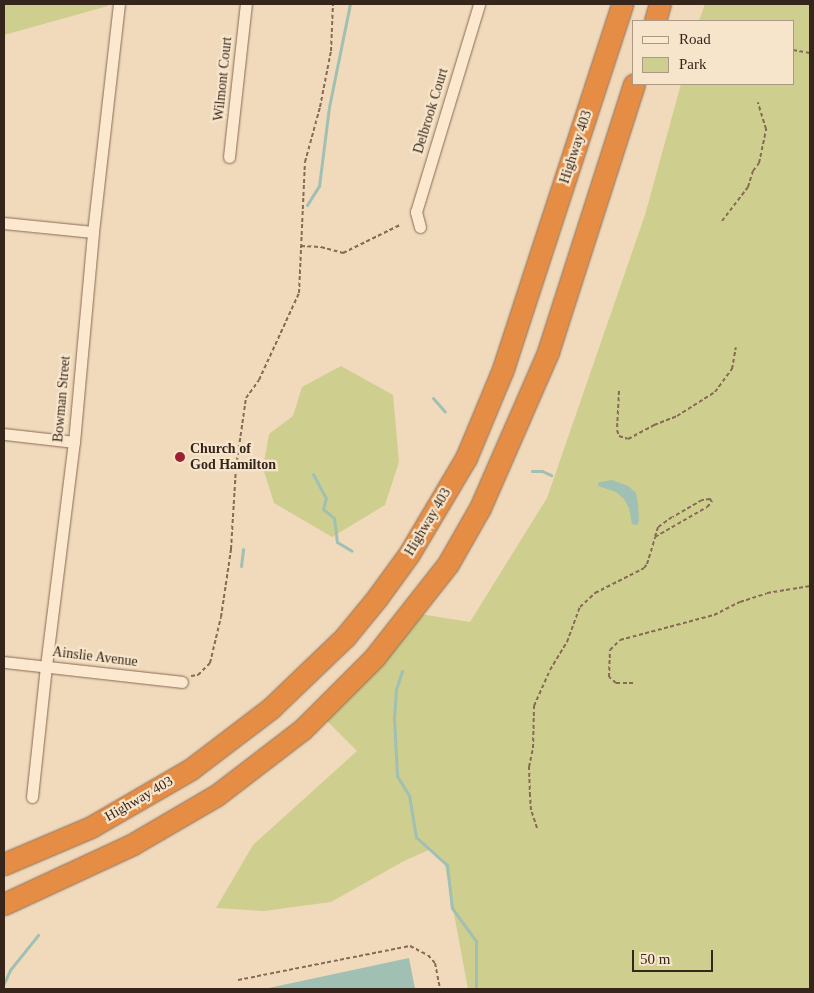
<!DOCTYPE html>
<html>
<head>
<meta charset="utf-8">
<style>
	body { margin:0 }
	#map { position:relative; width:814px; height:993px; overflow:hidden; background:#f0dabb; font-family:"Times New Roman",serif }
	div>[style] { position:absolute }
	.green>* { inset:0; background:#cece8f }
	.water>* { inset:0; background:#a0c0b3 }
	.stream>* { height:3px; margin:-1.5px; padding:0 1.5px; transform-origin:1.5px; border-radius:1.5px; background:#a0c0b3 }
	.path>* { height:2px; margin-top:-1px; transform-origin:0; background:repeating-linear-gradient(90deg,#886a54 0 4px,transparent 0 6.5px) }
	.roads { filter:drop-shadow(0 0 1px #886a54) drop-shadow(0 0 1px #886a54) }
	.minor>* { height:11px; margin:-5.5px; padding:0 5.5px; transform-origin:5.5px; border-radius:5.5px; background:#fbe8cf }
	.motorway>* { height:21px; margin:-10.5px; padding:0 10.5px; transform-origin:10.5px; border-radius:10.5px; background:#e68d45 }
	.dots>* { width:14px; height:14px; translate:-50% -50%; box-sizing:border-box; border:2px solid #f7e5cb; border-radius:50% }
	span { translate:-50% -50%; white-space:nowrap; text-align:center; line-height:1.15; -webkit-text-stroke:4.5px #f7e5cb; paint-order:stroke }
	.street-label { font-size:14px; color:#36251a }
	.poi-label { font-size:14px; color:#36251a; font-weight:700 }
	.left { translate:0 -50%; text-align:left }
	.frame { position:absolute; inset:0; border:5px solid #36251a; pointer-events:none }
	.legend { position:absolute; left:632px; top:20px; width:162px; height:65px; box-sizing:border-box; background:#f7e5cb; border:1px solid #aa9884; margin:0; padding:6px 9px; list-style:none; font-size:15px; color:#36251a }
	.legend li { display:flex; align-items:center; gap:10px; height:25px }
	.legend b { width:25px; border:1px solid #aa9884 }
	.scale { position:absolute; left:632px; top:950px; width:81px; height:22px; box-sizing:border-box; border:2px solid #36251a; border-top:0; padding-left:6px; font-size:15px; line-height:18px; white-space:nowrap; color:#36251a; -webkit-text-stroke:4px #f7e5cb; paint-order:stroke }
</style>
</head>
<body>
<div id="map">
	<div class="green">
		<div style="clip-path:polygon(4px 4px,108px 4px,108px 6px,4px 35px)"></div>
		<div style="clip-path:polygon(705px 4px,810px 4px,810px 989px,468px 989px,444px 860px,431px 849px,404px 861px,331px 902px,264px 911px,216px 908px,253px 845px,357px 751px,325px 719px,420px 614px,470px 622px,547px 498px,645px 215px,681px 84px,793px 84px,793px 21px,699px 21px)"></div>
		<div style="clip-path:polygon(341px 366px,393px 395px,399px 462px,385px 505px,332px 537px,274px 503px,263px 468px,269px 434px,293px 416px,302px 387px)"></div>
	</div>
	<div class="water">
		<div style="clip-path:polygon(612px 480px,628px 486px,636px 493px,638px 503px,639px 521px,637px 525px,632px 524px,629px 508px,624px 499px,616px 492px,598px 486px,599px 482px)"></div>
		<div style="clip-path:polygon(409px 958px,415px 989px,264px 989px)"></div>
	</div>
	<div class="stream">
		<div style="left:307px;top:205px;width:22px;rotate:-58deg"></div>
		<div style="left:319px;top:186px;width:80px;rotate:-82.8deg"></div>
		<div style="left:329px;top:107px;width:105px;rotate:-78.5deg"></div>
		<div style="left:433px;top:398px;width:18px;rotate:49deg"></div>
		<div style="left:532px;top:471px;width:10px"></div>
		<div style="left:542px;top:471px;width:10px;rotate:24deg"></div>
		<div style="left:313px;top:474px;width:27px;rotate:62deg"></div>
		<div style="left:326px;top:498px;width:11px;rotate:105deg"></div>
		<div style="left:323px;top:509px;width:14px;rotate:39deg"></div>
		<div style="left:334px;top:518px;width:24px;rotate:83deg"></div>
		<div style="left:337px;top:542px;width:17px;rotate:31deg"></div>
		<div style="left:241px;top:566px;width:17px;rotate:-83deg"></div>
		<div style="left:402px;top:671px;width:20px;rotate:108deg"></div>
		<div style="left:396px;top:690px;width:27px;rotate:94deg"></div>
		<div style="left:394px;top:717px;width:59px;rotate:87.1deg"></div>
		<div style="left:397px;top:776px;width:22px;rotate:58deg"></div>
		<div style="left:409px;top:795px;width:43px;rotate:80.5deg"></div>
		<div style="left:416px;top:837px;width:42px;rotate:42.1deg"></div>
		<div style="left:447px;top:865px;width:43px;rotate:83.4deg"></div>
		<div style="left:452px;top:908px;width:41px;rotate:54deg"></div>
		<div style="left:476px;top:941px;width:48px;rotate:90deg"></div>
		<div style="left:4px;top:983px;width:14px;rotate:-65deg"></div>
		<div style="left:10px;top:970px;width:45px;rotate:-51.3deg"></div>
	</div>
	<div class="path">
		<div style="left:793px;top:50px;width:17px;rotate:10deg"></div>
		<div style="left:722px;top:221px;width:43px;rotate:-52.6deg"></div>
		<div style="left:748px;top:187px;width:17px;rotate:-73deg"></div>
		<div style="left:753px;top:171px;width:10px;rotate:-53deg"></div>
		<div style="left:759px;top:163px;width:35px;rotate:-78deg"></div>
		<div style="left:766px;top:129px;width:28px;rotate:-107deg"></div>
		<div style="left:301px;top:246px;width:20px;rotate:3deg"></div>
		<div style="left:321px;top:247px;width:23px;rotate:15deg"></div>
		<div style="left:343px;top:253px;width:64px;rotate:-26.2deg"></div>
		<div style="left:619px;top:391px;width:39px;rotate:93deg"></div>
		<div style="left:617px;top:430px;width:6px;rotate:72deg"></div>
		<div style="left:619px;top:436px;width:9px;rotate:18deg"></div>
		<div style="left:628px;top:439px;width:30px;rotate:-28deg"></div>
		<div style="left:654px;top:425px;width:25px;rotate:-21deg"></div>
		<div style="left:677px;top:416px;width:45px;rotate:-32.3deg"></div>
		<div style="left:715px;top:392px;width:29px;rotate:-54deg"></div>
		<div style="left:732px;top:369px;width:22px;rotate:-80deg"></div>
		<div style="left:191px;top:676px;width:7px;rotate:-8deg"></div>
		<div style="left:198px;top:675px;width:17px;rotate:-45deg"></div>
		<div style="left:210px;top:663px;width:47px;rotate:-76.6deg"></div>
		<div style="left:221px;top:617px;width:69px;rotate:-81.6deg"></div>
		<div style="left:231px;top:549px;width:81px;rotate:-86.5deg"></div>
		<div style="left:236px;top:468px;width:71px;rotate:-81.9deg"></div>
		<div style="left:246px;top:398px;width:22px;rotate:-54deg"></div>
		<div style="left:259px;top:380px;width:96px;rotate:-65.3deg"></div>
		<div style="left:299px;top:293px;width:131px;rotate:-87.4deg"></div>
		<div style="left:305px;top:162px;width:57px;rotate:-74.7deg"></div>
		<div style="left:320px;top:107px;width:57px;rotate:-78.9deg"></div>
		<div style="left:331px;top:51px;width:47px;rotate:-87.6deg"></div>
		<div style="left:633px;top:683px;width:17px;rotate:180deg"></div>
		<div style="left:616px;top:683px;width:9px;rotate:-139deg"></div>
		<div style="left:609px;top:677px;width:27px;rotate:-88deg"></div>
		<div style="left:610px;top:650px;width:14px;rotate:-45deg"></div>
		<div style="left:620px;top:640px;width:97px;rotate:-14.9deg"></div>
		<div style="left:714px;top:615px;width:29px;rotate:-27deg"></div>
		<div style="left:740px;top:602px;width:28px;rotate:-18deg"></div>
		<div style="left:767px;top:593px;width:44px;rotate:-9.2deg"></div>
		<div style="left:537px;top:828px;width:19px;rotate:-108deg"></div>
		<div style="left:531px;top:810px;width:14px;rotate:-94deg"></div>
		<div style="left:530px;top:796px;width:29px;rotate:-92deg"></div>
		<div style="left:529px;top:767px;width:19px;rotate:-78deg"></div>
		<div style="left:533px;top:748px;width:42px;rotate:-88.6deg"></div>
		<div style="left:534px;top:706px;width:39px;rotate:-66deg"></div>
		<div style="left:550px;top:670px;width:33px;rotate:-59deg"></div>
		<div style="left:567px;top:642px;width:37px;rotate:-70deg"></div>
		<div style="left:580px;top:607px;width:21px;rotate:-43deg"></div>
		<div style="left:595px;top:593px;width:55px;rotate:-27deg"></div>
		<div style="left:644px;top:568px;width:5px;rotate:-53deg"></div>
		<div style="left:647px;top:564px;width:28px;rotate:-73deg"></div>
		<div style="left:655px;top:537px;width:60px;rotate:-30deg"></div>
		<div style="left:707px;top:507px;width:7px;rotate:-45deg"></div>
		<div style="left:712px;top:502px;width:4px;rotate:-124deg"></div>
		<div style="left:710px;top:499px;width:8px;rotate:173deg"></div>
		<div style="left:702px;top:500px;width:34px;rotate:150deg"></div>
		<div style="left:672px;top:517px;width:17px;rotate:144deg"></div>
		<div style="left:658px;top:527px;width:10px;rotate:107deg"></div>
		<div style="left:238px;top:980px;width:175px;rotate:-11.2deg"></div>
		<div style="left:410px;top:946px;width:20px;rotate:27deg"></div>
		<div style="left:428px;top:955px;width:11px;rotate:49deg"></div>
		<div style="left:435px;top:963px;width:26px;rotate:79deg"></div>
	</div>
	<div class="roads">
		<div class="minor">
			<div style="left:229px;top:157px;width:154px;rotate:-83.7deg"></div>
			<div style="left:4px;top:223px;width:89px;rotate:5.8deg"></div>
			<div style="left:420px;top:227px;width:16px;rotate:-105deg"></div>
			<div style="left:416px;top:212px;width:217px;rotate:-73.1deg"></div>
			<div style="left:4px;top:434px;width:70px;rotate:6.5deg"></div>
			<div style="left:4px;top:662px;width:179px;rotate:6.4deg"></div>
			<div style="left:32px;top:797px;width:132px;rotate:-83.9deg"></div>
			<div style="left:46px;top:666px;width:226px;rotate:-82.9deg"></div>
			<div style="left:74px;top:442px;width:211px;rotate:-84.8deg"></div>
			<div style="left:93px;top:232px;width:229px;rotate:-83.5deg"></div>
		</div>
		<div class="motorway">
			<div style="left:655px;top:21px;width:18px;rotate:-74deg"></div>
			<div style="left:4px;top:864px;width:95px;rotate:-23deg"></div>
			<div style="left:91px;top:827px;width:116px;rotate:-30.1deg"></div>
			<div style="left:191px;top:769px;width:101px;rotate:-37.3deg"></div>
			<div style="left:271px;top:708px;width:103px;rotate:-43.8deg"></div>
			<div style="left:345px;top:637px;width:50px;rotate:-50.6deg"></div>
			<div style="left:377px;top:598px;width:54px;rotate:-54deg"></div>
			<div style="left:409px;top:554px;width:112px;rotate:-59.3deg"></div>
			<div style="left:466px;top:458px;width:96px;rotate:-67.4deg"></div>
			<div style="left:503px;top:369px;width:384px;rotate:-71.9deg"></div>
			<div style="left:4px;top:904px;width:142px;rotate:-24.9deg"></div>
			<div style="left:133px;top:844px;width:97px;rotate:-30.3deg"></div>
			<div style="left:217px;top:795px;width:108px;rotate:-37.5deg"></div>
			<div style="left:303px;top:729px;width:100px;rotate:-45deg"></div>
			<div style="left:374px;top:658px;width:120px;rotate:-51.8deg"></div>
			<div style="left:448px;top:564px;width:64px;rotate:-60.3deg"></div>
			<div style="left:480px;top:508px;width:170px;rotate:-66.4deg"></div>
			<div style="left:548px;top:352px;width:281px;rotate:-72.2deg"></div>
		</div>
	</div>
	<div class="dots">
		<div style="left:180px;top:457px;background:#9a2130"></div>
	</div>
	<div class="street-label">
		<span style="left:223px;top:79px;rotate:-84deg">Wilmont Court</span>
		<span style="left:431px;top:111px;rotate:-73deg">Delbrook Court</span>
		<span style="left:576px;top:147px;rotate:-72deg">Highway 403</span>
		<span style="left:62px;top:399px;rotate:-85deg">Bowman Street</span>
		<span style="left:428px;top:522px;rotate:-59deg">Highway 403</span>
		<span style="left:95px;top:657px;rotate:7deg">Ainslie Avenue</span>
		<span style="left:139px;top:799px;rotate:-30deg">Highway 403</span>
	</div>
	<div class="poi-label">
		<span class="left" style="left:190px;top:457px">Church of<br>God Hamilton</span>
	</div>
	<div class="frame"></div>
	<ul class="legend">
	<li><b style="height:6px;background:#fbe8cf"></b>Road</li>
	<li><b style="height:14px;background:#cece8f"></b>Park</li>
	</ul>
	<div class="scale">50 m</div>
</div>
</body>
</html>
